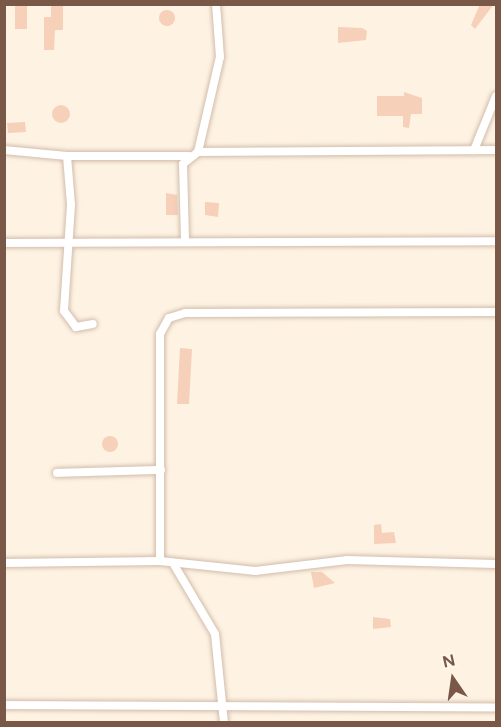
<!DOCTYPE html>
<html>
<head>
<meta charset="utf-8">
<style>
	body { margin:0 }
	#map { position:relative; width:501px; height:727px; overflow:hidden; background:#fef3e3; font-family:Figtree,sans-serif }
	div>[style] { position:absolute }
	.building>* { inset:0; background:#f6d0b8 }
	.round { border-radius:50% }
	.roads { filter:drop-shadow(0 0 2px #d3bcab) drop-shadow(0 0 2px #d3bcab) }
	.minor>* { height:8px; margin:-4px; padding:0 4px; transform-origin:4px; border-radius:4px; background:#fff }
	span { translate:-50% -50%; white-space:nowrap; text-align:center; line-height:1.15; -webkit-text-stroke:4.5px #fff7ec; paint-order:stroke }
	.frame { position:absolute; inset:0; border:6px solid #795847; pointer-events:none }
	.north { position:absolute; left:423px; top:649px; width:60px; height:60px; -webkit-text-stroke:4px #fff7ec; paint-order:stroke; rotate:347deg; font-size:16px; font-weight:700; line-height:24px; text-align:center; color:#795847 }
	.north::after { content:''; display:block; margin:auto; width:21px; height:27px; background:#795847; clip-path:polygon(50% 0,100% 100%,50% 72%,0 100%) }
</style>
</head>
<body>
<div id="map">
	<div class="building">
		<div style="clip-path:polygon(15px 4px,27px 4px,27px 29px,15px 29px)"></div>
		<div style="clip-path:polygon(51px 4px,63px 4px,63px 30px,55px 30px,54px 50px,44px 50px,44px 17px,51px 17px)"></div>
		<div style="clip-path:polygon(480px 4px,494px 4px,475px 29px,471px 25px)"></div>
		<div class="round" style="left:159px;top:10px;width:16px;height:16px"></div>
		<div style="clip-path:polygon(338px 27px,362px 28px,367px 31px,366px 40px,338px 43px)"></div>
		<div style="clip-path:polygon(404px 92px,422px 98px,422px 114px,411px 114px,409px 128px,403px 127px,403px 116px,377px 116px,377px 96px,404px 96px)"></div>
		<div class="round" style="left:52px;top:105px;width:18px;height:18px"></div>
		<div style="clip-path:polygon(25px 122px,26px 132px,8px 133px,7px 123px)"></div>
		<div style="clip-path:polygon(166px 193px,177px 195px,178px 215px,166px 215px)"></div>
		<div style="clip-path:polygon(205px 202px,219px 203px,218px 217px,205px 215px)"></div>
		<div style="clip-path:polygon(180px 348px,192px 349px,189px 404px,177px 404px)"></div>
		<div class="round" style="left:102px;top:436px;width:16px;height:16px"></div>
		<div style="clip-path:polygon(381px 524px,382px 533px,394px 532px,396px 543px,374px 544px,374px 525px)"></div>
		<div style="clip-path:polygon(311px 572px,322px 572px,335px 583px,314px 588px)"></div>
		<div style="clip-path:polygon(373px 617px,390px 619px,391px 627px,373px 629px)"></div>
	</div>
	<div class="roads">
		<div class="minor">
			<div style="left:4px;top:150px;width:63px;rotate:5.4deg"></div>
			<div style="left:67px;top:156px;width:122px"></div>
			<div style="left:474px;top:150px;width:58px;rotate:-67.8deg"></div>
			<div style="left:198px;top:152px;width:98px;rotate:-77deg"></div>
			<div style="left:220px;top:57px;width:53px;rotate:-94.3deg"></div>
			<div style="left:67px;top:156px;width:49px;rotate:85.3deg"></div>
			<div style="left:71px;top:205px;width:106px;rotate:93.8deg"></div>
			<div style="left:64px;top:311px;width:20px;rotate:53deg"></div>
			<div style="left:76px;top:327px;width:17px;rotate:-10deg"></div>
			<div style="left:185px;top:240px;width:76px;rotate:-91.5deg"></div>
			<div style="left:183px;top:164px;width:19px;rotate:-39deg"></div>
			<div style="left:198px;top:152px;width:298px;rotate:-0.4deg"></div>
			<div style="left:4px;top:243px;width:492px;rotate:-0.2deg"></div>
			<div style="left:57px;top:473px;width:104px;rotate:-1.7deg"></div>
			<div style="left:160px;top:561px;width:227px;rotate:-90deg"></div>
			<div style="left:160px;top:334px;width:18px;rotate:-61deg"></div>
			<div style="left:169px;top:318px;width:17px;rotate:-17deg"></div>
			<div style="left:185px;top:313px;width:311px;rotate:-0.2deg"></div>
			<div style="left:4px;top:563px;width:156px;rotate:-0.7deg"></div>
			<div style="left:160px;top:561px;width:96px;rotate:6deg"></div>
			<div style="left:255px;top:571px;width:93px;rotate:-6.8deg"></div>
			<div style="left:347px;top:560px;width:149px;rotate:1.5deg"></div>
			<div style="left:173px;top:563px;width:82px;rotate:59.4deg"></div>
			<div style="left:215px;top:634px;width:88px;rotate:84.2deg"></div>
			<div style="left:4px;top:705px;width:492px;rotate:0.3deg"></div>
		</div>
	</div>
	<div class="frame"></div>
	<div class="north">N</div>
</div>
</body>
</html>
